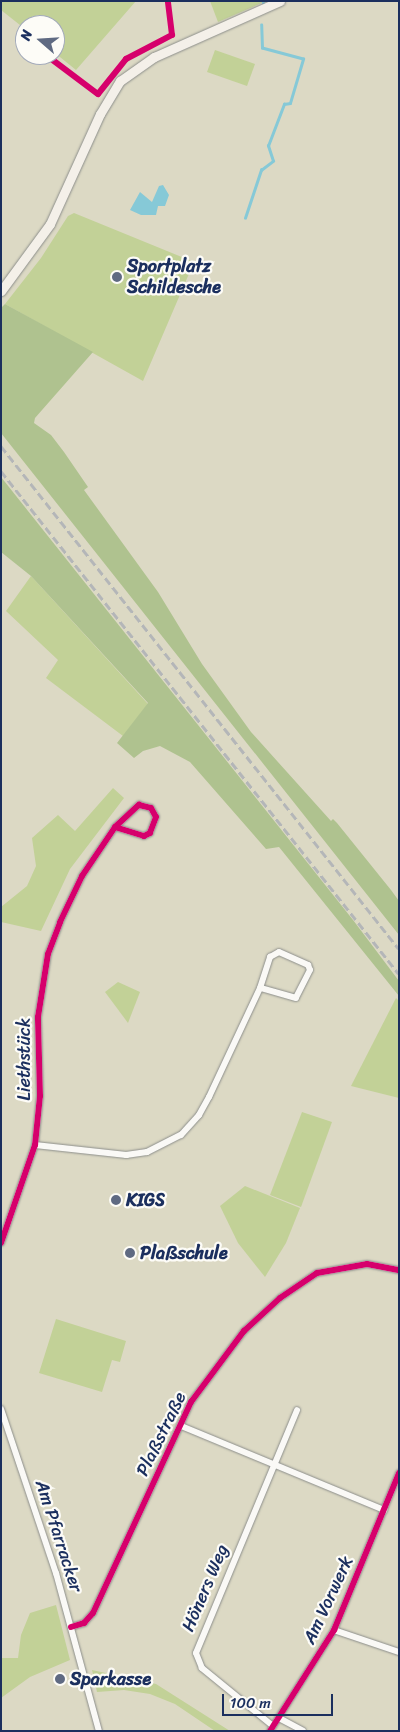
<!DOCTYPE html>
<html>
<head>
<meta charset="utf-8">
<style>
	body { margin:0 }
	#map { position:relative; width:400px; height:1732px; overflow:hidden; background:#dcd9c4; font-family:Sriracha,sans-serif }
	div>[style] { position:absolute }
	.green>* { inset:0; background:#c2d197 }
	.forest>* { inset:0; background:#afc28f }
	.water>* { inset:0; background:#86c9d7 }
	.stream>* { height:2.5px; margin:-1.25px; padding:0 1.25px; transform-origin:1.25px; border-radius:1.25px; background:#86c9d7 }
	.roads { filter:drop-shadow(0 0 1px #8c8e8b) drop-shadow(0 0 1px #8c8e8b) }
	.street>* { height:6px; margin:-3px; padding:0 3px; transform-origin:3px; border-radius:3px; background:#faf9f6 }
	.secondary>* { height:9px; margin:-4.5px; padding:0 4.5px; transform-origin:4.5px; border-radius:4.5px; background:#f4f0e9 }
	.rail>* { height:2.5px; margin-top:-1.25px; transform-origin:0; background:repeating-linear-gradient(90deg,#b4b6b8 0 8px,transparent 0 12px) }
	.cycleway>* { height:6px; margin:-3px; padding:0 3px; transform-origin:3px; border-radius:3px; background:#d6006c }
	.dots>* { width:14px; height:14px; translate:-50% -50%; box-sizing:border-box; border:2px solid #fdfcf7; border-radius:50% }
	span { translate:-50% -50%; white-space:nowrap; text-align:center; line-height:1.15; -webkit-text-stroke:4.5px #fdfcf7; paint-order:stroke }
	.poi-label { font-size:18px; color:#1b2f5e; font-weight:700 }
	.left { translate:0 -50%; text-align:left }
	.street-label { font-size:18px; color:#1b2f5e }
	.frame { position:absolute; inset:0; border:2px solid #1b2f5e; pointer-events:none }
	.north { position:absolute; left:15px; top:15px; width:50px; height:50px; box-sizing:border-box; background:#fdfcf7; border:1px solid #a3aaba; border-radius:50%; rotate:289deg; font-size:14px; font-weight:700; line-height:20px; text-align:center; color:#1b2f5e }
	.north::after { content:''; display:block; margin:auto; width:18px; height:22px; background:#5f6a82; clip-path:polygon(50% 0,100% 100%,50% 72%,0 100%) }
	.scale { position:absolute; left:222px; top:1694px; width:111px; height:22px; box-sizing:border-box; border:2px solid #1b2f5e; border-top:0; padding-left:6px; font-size:15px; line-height:18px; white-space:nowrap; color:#1b2f5e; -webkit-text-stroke:4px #fdfcf7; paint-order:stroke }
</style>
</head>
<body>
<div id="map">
	<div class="green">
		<div style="clip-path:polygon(1px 1px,136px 1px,76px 70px,55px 53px,55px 25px,25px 25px,25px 29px,1px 10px)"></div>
		<div style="clip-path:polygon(210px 1px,266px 1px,218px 22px)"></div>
		<div style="clip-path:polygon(215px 50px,255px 64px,247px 86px,207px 72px)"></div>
		<div style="clip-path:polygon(74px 213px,194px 262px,143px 381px,5px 304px,41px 258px,68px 216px)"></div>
		<div style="clip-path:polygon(31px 576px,148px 704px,123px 736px,46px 678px,58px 660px,6px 611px)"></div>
		<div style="clip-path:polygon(113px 788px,124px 798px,70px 869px,41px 931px,1px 922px,1px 907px,27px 886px,36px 866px,32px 838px,58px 815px,75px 831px)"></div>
		<div style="clip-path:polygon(118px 982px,140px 992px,128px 1023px,105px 992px)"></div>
		<div style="clip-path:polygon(396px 998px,399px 1001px,399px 1098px,351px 1086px)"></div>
		<div style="clip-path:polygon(302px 1112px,332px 1122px,301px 1207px,270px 1195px)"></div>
		<div style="clip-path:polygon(245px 1186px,300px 1208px,286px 1243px,265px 1277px,238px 1243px,220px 1206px)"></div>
		<div style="clip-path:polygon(56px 1319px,126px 1341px,120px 1362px,112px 1360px,102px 1392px,39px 1373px)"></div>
		<div style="clip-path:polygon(56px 1605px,70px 1660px,30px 1677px,1px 1698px,1px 1658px,18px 1658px,21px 1635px,30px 1613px)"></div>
		<div style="clip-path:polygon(92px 1670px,156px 1684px,230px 1731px,215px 1731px,175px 1704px,150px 1694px,124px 1690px,97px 1692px)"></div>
	</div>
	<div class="forest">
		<div style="clip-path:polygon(5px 304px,93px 352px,35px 418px,34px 423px,51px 435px,64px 452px,88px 487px,84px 490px,158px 592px,202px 664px,251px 732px,331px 821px,333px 819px,337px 823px,391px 890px,399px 901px,399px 935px,1px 433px,1px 308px)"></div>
		<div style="clip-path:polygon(1px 477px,353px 920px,399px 981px,399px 996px,279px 847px,266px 849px,190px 762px,160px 746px,143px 751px,134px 758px,117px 743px,148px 703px,31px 576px,1px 552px)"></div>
	</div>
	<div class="water">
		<div style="clip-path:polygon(163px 185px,169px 195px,165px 206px,158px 206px,156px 215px,141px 215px,130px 210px,140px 192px,152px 202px,159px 186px)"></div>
	</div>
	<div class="stream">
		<div style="left:263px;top:3px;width:2px;rotate:-90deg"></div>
		<div style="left:245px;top:218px;width:51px;rotate:-71.6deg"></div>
		<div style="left:261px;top:170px;width:15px;rotate:-37deg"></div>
		<div style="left:273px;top:161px;width:16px;rotate:-108deg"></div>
		<div style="left:268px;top:146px;width:45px;rotate:-69.1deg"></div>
		<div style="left:284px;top:104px;width:6px;rotate:-9deg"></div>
		<div style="left:290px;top:103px;width:46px;rotate:-73.5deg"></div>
		<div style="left:303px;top:59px;width:42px;rotate:-165deg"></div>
		<div style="left:262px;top:48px;width:23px;rotate:-92deg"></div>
	</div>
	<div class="roads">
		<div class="street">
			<div style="left:35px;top:1145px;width:92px;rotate:6.3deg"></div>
			<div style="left:126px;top:1155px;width:21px;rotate:-8deg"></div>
			<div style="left:147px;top:1152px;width:38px;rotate:-27deg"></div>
			<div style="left:181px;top:1135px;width:27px;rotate:-48deg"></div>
			<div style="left:199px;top:1115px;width:21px;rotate:-61deg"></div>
			<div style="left:209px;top:1097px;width:120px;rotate:-64.9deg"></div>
			<div style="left:260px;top:988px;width:33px;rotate:-72deg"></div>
			<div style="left:270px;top:957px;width:10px;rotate:-29deg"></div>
			<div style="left:279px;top:952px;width:32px;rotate:24deg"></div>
			<div style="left:308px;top:965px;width:5px;rotate:68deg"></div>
			<div style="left:310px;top:970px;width:31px;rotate:117deg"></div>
			<div style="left:296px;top:998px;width:37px;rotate:-164deg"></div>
			<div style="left:1px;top:1243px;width:104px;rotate:-70.9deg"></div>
			<div style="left:35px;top:1145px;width:49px;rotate:-84.2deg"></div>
			<div style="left:40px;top:1096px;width:79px;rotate:-91.5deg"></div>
			<div style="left:38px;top:1017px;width:64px;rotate:-81deg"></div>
			<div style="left:48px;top:954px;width:34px;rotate:-69deg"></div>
			<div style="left:60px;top:922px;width:51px;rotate:-64.4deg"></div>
			<div style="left:82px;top:876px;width:59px;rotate:-56deg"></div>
			<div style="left:115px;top:827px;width:33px;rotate:-43deg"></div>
			<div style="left:139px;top:805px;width:12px;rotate:14deg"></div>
			<div style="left:151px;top:808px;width:10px;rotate:61deg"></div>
			<div style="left:156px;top:817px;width:17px;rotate:111deg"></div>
			<div style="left:150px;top:833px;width:7px;rotate:153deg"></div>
			<div style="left:144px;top:836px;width:30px;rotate:-163deg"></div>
			<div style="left:1px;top:1409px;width:173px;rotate:71.5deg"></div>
			<div style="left:56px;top:1573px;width:164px;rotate:74.8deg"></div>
			<div style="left:181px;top:1426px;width:220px;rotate:22.5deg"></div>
			<div style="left:71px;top:1627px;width:14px;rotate:-17deg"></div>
			<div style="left:84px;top:1623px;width:13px;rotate:-48deg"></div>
			<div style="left:93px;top:1613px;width:233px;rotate:-65.1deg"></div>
			<div style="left:191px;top:1402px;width:89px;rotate:-53.3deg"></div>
			<div style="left:244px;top:1331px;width:49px;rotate:-42.5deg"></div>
			<div style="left:280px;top:1298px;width:45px;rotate:-34deg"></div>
			<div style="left:317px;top:1273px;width:51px;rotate:-10.2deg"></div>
			<div style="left:367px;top:1264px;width:33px;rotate:11deg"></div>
			<div style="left:334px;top:1630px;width:69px;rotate:18.7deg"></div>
			<div style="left:279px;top:1718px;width:27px;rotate:28deg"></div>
			<div style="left:273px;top:1726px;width:92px;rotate:-140.8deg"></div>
			<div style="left:202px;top:1668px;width:16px;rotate:-112deg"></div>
			<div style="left:196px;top:1653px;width:263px;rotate:-67.4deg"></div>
			<div style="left:270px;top:1731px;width:120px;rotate:-57.6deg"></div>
			<div style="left:334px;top:1630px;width:170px;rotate:-67.5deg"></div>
		</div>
		<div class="secondary">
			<div style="left:1px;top:291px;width:83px;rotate:-53.8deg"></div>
			<div style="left:50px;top:224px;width:121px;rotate:-65.6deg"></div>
			<div style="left:100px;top:114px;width:39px;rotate:-59deg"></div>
			<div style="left:120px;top:81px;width:42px;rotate:-35.2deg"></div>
			<div style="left:154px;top:57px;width:138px;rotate:-24deg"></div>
		</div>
	</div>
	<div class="rail">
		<div style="left:1px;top:446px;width:641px;rotate:51.65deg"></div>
		<div style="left:1px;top:471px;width:641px;rotate:51.65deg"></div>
	</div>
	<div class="cycleway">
		<div style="left:46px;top:55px;width:65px;rotate:36.9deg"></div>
		<div style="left:98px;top:94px;width:45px;rotate:-51.3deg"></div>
		<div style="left:126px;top:59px;width:52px;rotate:-27.6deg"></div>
		<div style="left:172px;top:35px;width:34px;rotate:-97deg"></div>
		<div style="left:1px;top:1243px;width:104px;rotate:-70.9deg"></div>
		<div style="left:35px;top:1145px;width:49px;rotate:-84.2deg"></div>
		<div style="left:40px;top:1096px;width:79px;rotate:-91.5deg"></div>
		<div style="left:38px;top:1017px;width:64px;rotate:-81deg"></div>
		<div style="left:48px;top:954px;width:34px;rotate:-69deg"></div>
		<div style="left:60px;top:922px;width:51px;rotate:-64.4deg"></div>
		<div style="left:82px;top:876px;width:59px;rotate:-56deg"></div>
		<div style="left:115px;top:827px;width:33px;rotate:-43deg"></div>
		<div style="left:139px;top:805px;width:12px;rotate:14deg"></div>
		<div style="left:151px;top:808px;width:10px;rotate:61deg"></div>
		<div style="left:156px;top:817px;width:17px;rotate:111deg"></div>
		<div style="left:150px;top:833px;width:7px;rotate:153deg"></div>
		<div style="left:144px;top:836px;width:30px;rotate:-163deg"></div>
		<div style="left:71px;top:1627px;width:14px;rotate:-17deg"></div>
		<div style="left:84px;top:1623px;width:13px;rotate:-48deg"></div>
		<div style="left:93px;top:1613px;width:233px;rotate:-65.1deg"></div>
		<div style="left:191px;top:1402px;width:89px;rotate:-53.3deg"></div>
		<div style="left:244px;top:1331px;width:49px;rotate:-42.5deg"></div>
		<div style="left:280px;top:1298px;width:45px;rotate:-34deg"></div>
		<div style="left:317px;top:1273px;width:51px;rotate:-10.2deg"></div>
		<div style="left:367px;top:1264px;width:33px;rotate:11deg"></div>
		<div style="left:270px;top:1731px;width:120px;rotate:-57.6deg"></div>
		<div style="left:334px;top:1630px;width:170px;rotate:-67.5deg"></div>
	</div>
	<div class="dots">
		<div style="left:117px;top:277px;background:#5f6a82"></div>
		<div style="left:116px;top:1200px;background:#5f6a82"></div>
		<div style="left:130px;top:1253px;background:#5f6a82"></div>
		<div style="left:60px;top:1679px;background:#5f6a82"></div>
	</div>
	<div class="poi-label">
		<span class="left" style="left:127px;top:277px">Sportplatz<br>Schildesche</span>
		<span class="left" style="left:126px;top:1200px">KIGS</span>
		<span class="left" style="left:140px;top:1253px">Plaßschule</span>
		<span class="left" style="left:70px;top:1679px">Sparkasse</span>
	</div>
	<div class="street-label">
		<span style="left:24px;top:1059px;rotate:-90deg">Liethstück</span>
		<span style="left:161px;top:1434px;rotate:-64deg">Plaßstraße</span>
		<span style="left:59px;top:1536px;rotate:72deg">Am Pfarracker</span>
		<span style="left:205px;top:1588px;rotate:-67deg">Höners Weg</span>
		<span style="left:328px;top:1600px;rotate:-65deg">Am Vorwerk</span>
	</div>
	<div class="frame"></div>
	<div class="north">N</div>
	<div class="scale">100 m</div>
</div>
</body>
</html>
